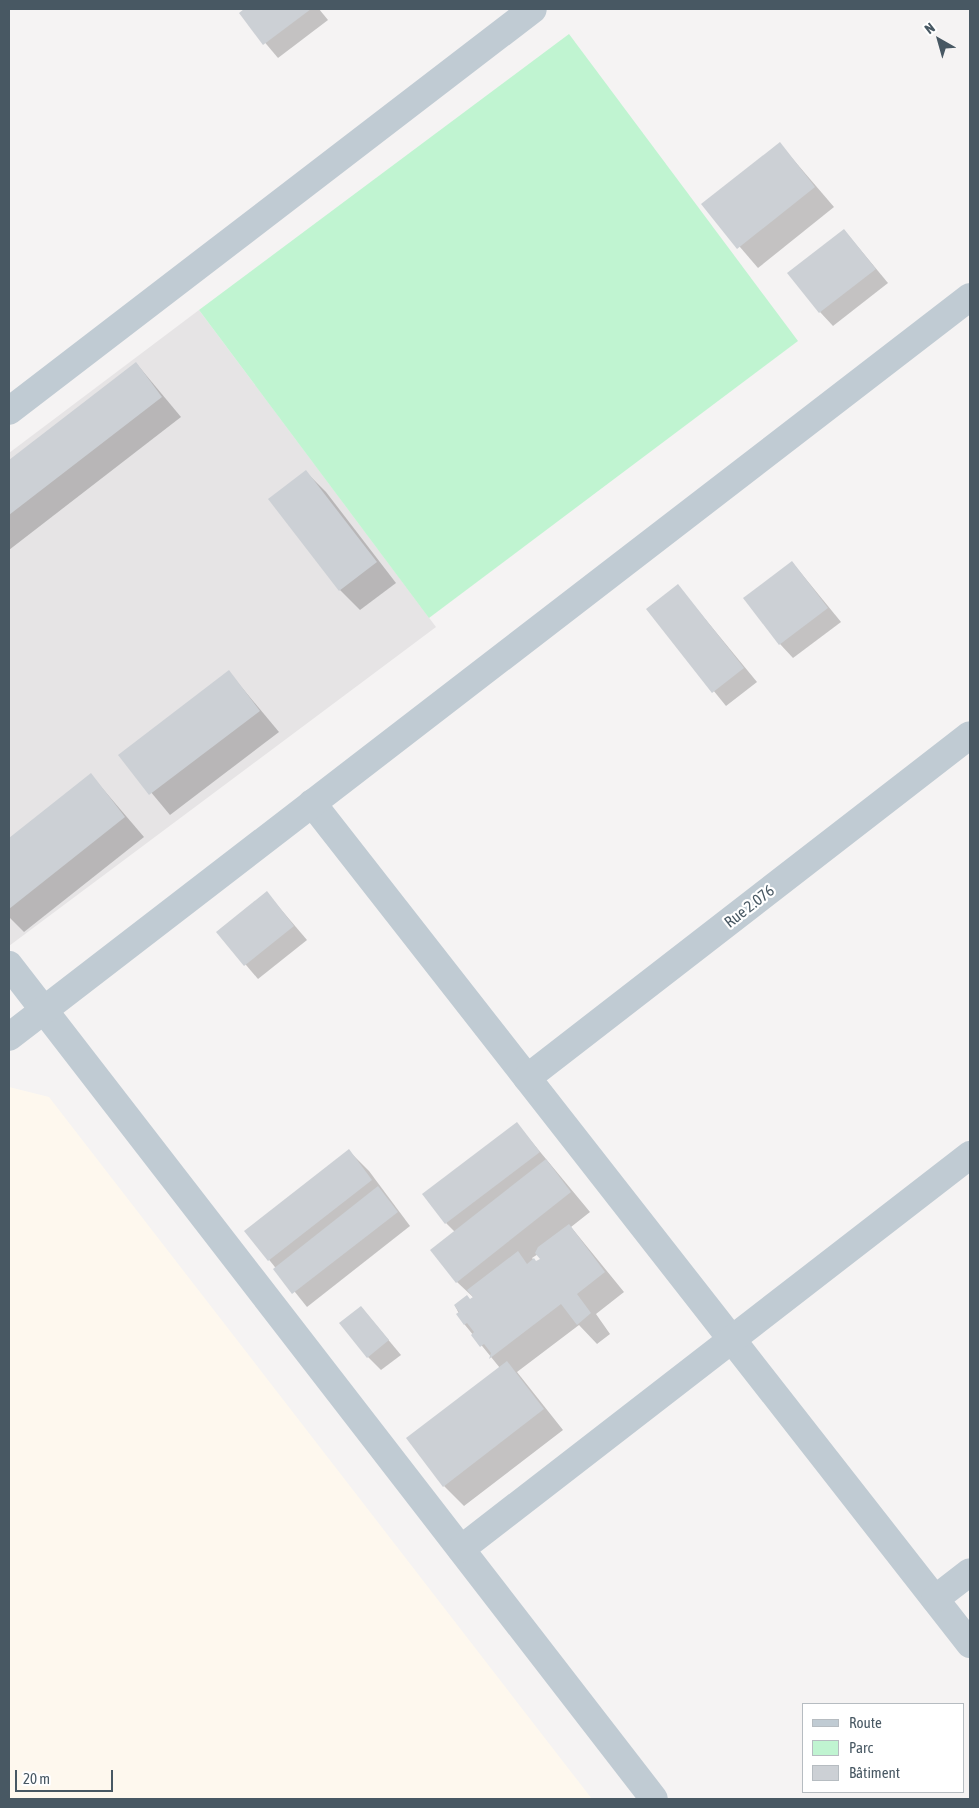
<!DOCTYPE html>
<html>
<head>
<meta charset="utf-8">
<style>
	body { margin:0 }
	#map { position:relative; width:979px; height:1808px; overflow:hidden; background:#f5f3f3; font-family:"Asap Condensed",sans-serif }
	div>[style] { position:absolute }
	.commercial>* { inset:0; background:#fef8ee }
	.education>* { inset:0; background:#e6e4e5 }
	.green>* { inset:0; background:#c0f4d1 }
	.shadow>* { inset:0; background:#0003 }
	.building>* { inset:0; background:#ccd0d5 }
	.minor>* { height:28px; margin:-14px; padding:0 14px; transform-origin:14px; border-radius:14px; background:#c0cbd3 }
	span { translate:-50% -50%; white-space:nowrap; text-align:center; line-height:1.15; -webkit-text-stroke:4.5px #fff; paint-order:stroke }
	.street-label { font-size:16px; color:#485863 }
	.frame { position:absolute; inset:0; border:10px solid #485863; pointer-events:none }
	.legend { position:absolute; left:802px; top:1703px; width:162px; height:90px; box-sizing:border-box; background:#fff; border:1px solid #b6bcc1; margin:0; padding:6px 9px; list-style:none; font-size:15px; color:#485863 }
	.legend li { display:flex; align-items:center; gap:10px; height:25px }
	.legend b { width:25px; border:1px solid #b6bcc1 }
	.north { position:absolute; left:914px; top:15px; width:50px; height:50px; -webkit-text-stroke:4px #fff; paint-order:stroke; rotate:322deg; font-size:14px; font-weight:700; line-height:20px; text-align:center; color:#485863 }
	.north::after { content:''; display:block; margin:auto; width:18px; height:22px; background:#485863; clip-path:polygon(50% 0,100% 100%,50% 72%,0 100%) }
	.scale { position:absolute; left:15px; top:1770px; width:98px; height:22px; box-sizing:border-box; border:2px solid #485863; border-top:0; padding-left:6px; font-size:15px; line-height:18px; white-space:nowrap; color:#485863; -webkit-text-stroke:4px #fff; paint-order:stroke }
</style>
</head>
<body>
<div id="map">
	<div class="commercial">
		<div style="clip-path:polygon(9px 1087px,49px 1097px,592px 1799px,9px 1799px)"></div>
	</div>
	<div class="education">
		<div style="clip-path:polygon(199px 310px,436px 627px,9px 946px,9px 453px)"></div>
	</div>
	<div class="green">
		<div style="clip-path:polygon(569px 34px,798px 341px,429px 618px,199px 310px)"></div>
	</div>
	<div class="shadow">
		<div style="clip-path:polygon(246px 9px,319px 9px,328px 20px,278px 58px,240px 13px)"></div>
		<div style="clip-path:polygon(780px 144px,834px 207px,758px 268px,703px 204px)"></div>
		<div style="clip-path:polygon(844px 230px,888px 283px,833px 326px,820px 312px)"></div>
		<div style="clip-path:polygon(136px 363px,181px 417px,9px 550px,9px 461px)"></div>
		<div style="clip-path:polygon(306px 472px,326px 492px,396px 583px,360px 610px,340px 590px)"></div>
		<div style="clip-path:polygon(792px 562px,841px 622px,793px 658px,780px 644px)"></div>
		<div style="clip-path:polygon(678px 586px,757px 682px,726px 706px,647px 609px)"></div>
		<div style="clip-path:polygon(229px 672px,279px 732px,170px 815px,120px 755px)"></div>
		<div style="clip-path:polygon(91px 775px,144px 837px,24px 932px,9px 917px,9px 839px)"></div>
		<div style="clip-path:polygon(267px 893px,307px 940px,258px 979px,218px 932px)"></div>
		<div style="clip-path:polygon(evenodd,517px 1124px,590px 1212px,571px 1227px,624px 1292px,596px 1314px,610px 1334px,597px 1344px,579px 1325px,517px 1372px,563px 1430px,464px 1506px,444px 1486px,500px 1368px,465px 1325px,455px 1306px,474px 1298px,457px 1282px,455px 1232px,446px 1223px,517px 1124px,538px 1254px,541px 1259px,537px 1263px,532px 1258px,538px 1254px)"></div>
		<div style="clip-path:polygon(349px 1151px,369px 1171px,410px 1226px,307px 1307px,246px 1231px)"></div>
		<div style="clip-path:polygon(361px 1307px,401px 1355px,381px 1370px,368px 1357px)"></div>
	</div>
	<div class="building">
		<div style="clip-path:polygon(244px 9px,311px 9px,263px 45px,239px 13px)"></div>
		<div style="clip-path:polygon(780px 142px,815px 187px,737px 249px,701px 204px)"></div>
		<div style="clip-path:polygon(844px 229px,876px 269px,819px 313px,787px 273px)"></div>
		<div style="clip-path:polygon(136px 362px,162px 397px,9px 515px,9px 460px)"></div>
		<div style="clip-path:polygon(306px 470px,377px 562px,339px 591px,268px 499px)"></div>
		<div style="clip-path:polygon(792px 561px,828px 608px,779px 645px,743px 598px)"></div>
		<div style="clip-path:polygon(678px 584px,744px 668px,712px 693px,646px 609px)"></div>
		<div style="clip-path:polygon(229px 670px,260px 711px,149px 795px,118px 755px)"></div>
		<div style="clip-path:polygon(91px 773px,125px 817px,9px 909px,9px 838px)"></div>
		<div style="clip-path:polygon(267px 891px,294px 926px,244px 966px,216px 932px)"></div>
		<div style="clip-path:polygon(517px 1122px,540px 1152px,445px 1224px,422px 1194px)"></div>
		<div style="clip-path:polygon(349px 1149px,372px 1180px,268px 1261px,244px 1231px)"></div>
		<div style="clip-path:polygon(546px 1159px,571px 1192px,456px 1283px,430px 1250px)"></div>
		<div style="clip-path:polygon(378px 1186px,398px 1212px,292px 1294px,273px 1269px)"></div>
		<div style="clip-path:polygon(569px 1224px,605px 1272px,577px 1294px,591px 1313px,577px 1325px,561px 1304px,489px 1359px,491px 1353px,484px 1344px,480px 1347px,471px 1335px,474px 1332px,467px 1323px,464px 1325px,456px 1314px,459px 1312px,454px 1305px,467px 1295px,470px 1299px,473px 1297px,467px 1290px,518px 1251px,527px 1264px,534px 1258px,536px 1261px,540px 1259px,535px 1253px,538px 1247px)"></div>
		<div style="clip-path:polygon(361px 1306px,389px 1340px,367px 1358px,339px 1323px)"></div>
		<div style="clip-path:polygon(507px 1361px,544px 1409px,443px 1487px,406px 1438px)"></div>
	</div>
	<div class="minor">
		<div style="left:9px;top:411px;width:660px;rotate:-37.49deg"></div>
		<div style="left:312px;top:803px;width:1068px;rotate:51.96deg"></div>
		<div style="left:9px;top:965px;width:1054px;rotate:52.28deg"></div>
		<div style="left:9px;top:1037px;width:1213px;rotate:-37.6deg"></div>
		<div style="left:527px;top:1078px;width:560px;rotate:-37.75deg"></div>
		<div style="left:461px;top:1549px;width:644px;rotate:-37.74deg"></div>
		<div style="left:935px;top:1599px;width:44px;rotate:-37.6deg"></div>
	</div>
	<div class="street-label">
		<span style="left:749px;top:906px;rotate:-38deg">Rue 2.076</span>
	</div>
	<div class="frame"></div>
	<ul class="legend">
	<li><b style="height:6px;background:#c0cbd3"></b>Route</li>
	<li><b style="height:14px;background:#c0f4d1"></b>Parc</li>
	<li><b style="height:14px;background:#ccd0d5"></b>Bâtiment</li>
	</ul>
	<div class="north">N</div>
	<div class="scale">20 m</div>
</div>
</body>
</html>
